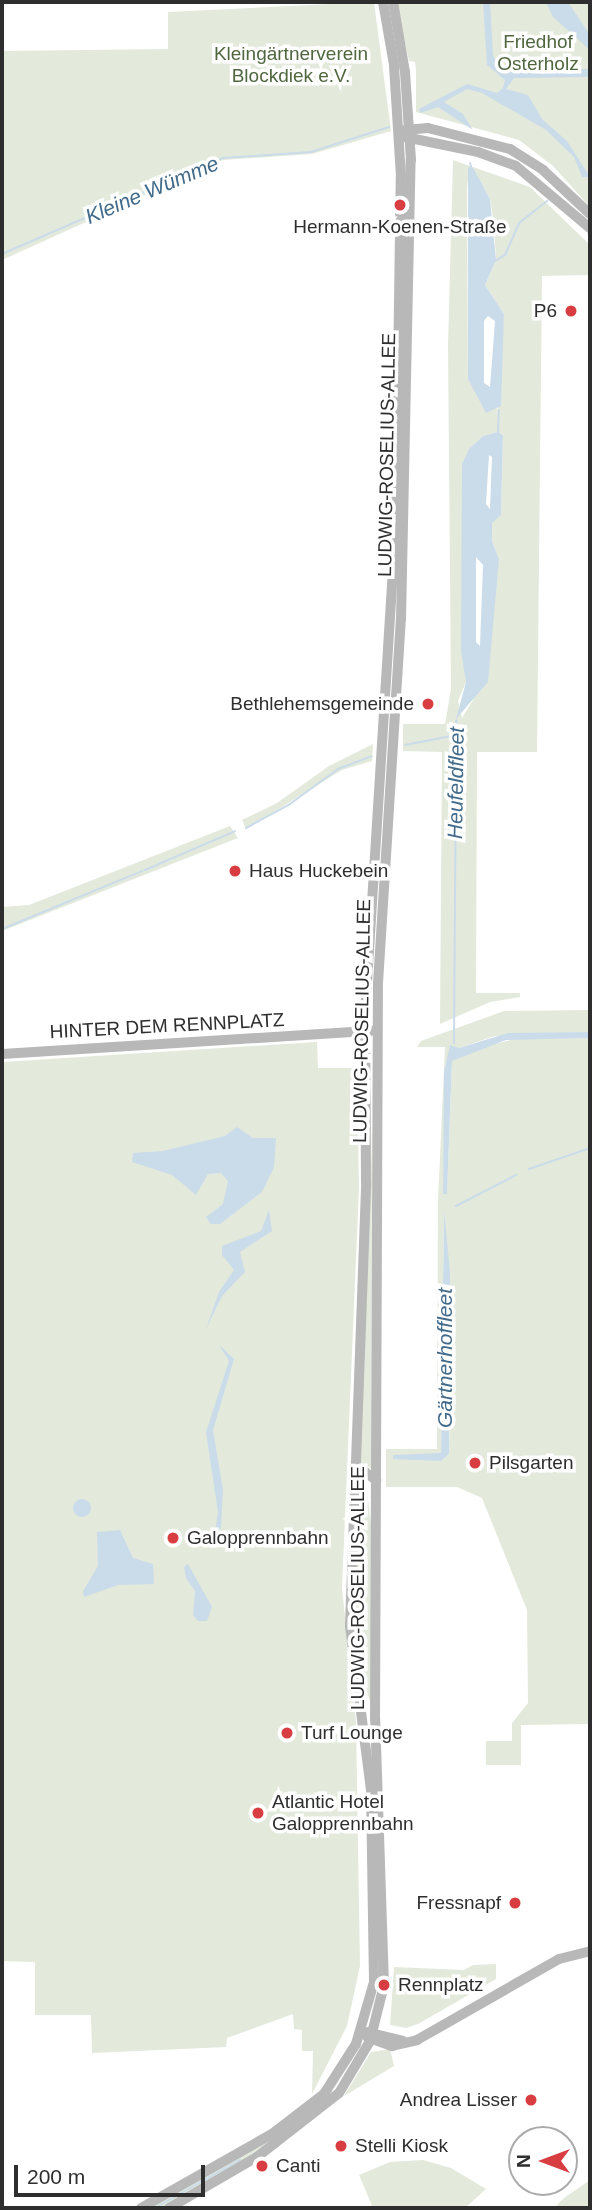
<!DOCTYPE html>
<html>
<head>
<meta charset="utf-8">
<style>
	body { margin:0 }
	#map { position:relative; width:592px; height:2210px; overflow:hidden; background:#fff; font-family:Helvetica,sans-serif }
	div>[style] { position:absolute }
	.green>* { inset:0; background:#e3eadc }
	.water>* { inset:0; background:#cadbe9 }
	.round { border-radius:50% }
	.stream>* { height:2px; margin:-1px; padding:0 1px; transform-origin:1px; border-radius:1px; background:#cadbe9 }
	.secondary>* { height:10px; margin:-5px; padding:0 5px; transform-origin:5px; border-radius:5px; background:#b8b8b8 }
	.dots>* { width:19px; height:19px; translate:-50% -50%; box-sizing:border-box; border:4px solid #fff; border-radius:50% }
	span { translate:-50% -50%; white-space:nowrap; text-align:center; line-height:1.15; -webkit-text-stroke:7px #fff; paint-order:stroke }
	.park-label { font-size:19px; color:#4f663e }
	.poi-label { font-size:19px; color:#2e2e2e }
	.right { translate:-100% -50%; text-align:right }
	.left { translate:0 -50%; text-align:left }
	.street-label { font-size:19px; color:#2e2e2e }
	.water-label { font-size:21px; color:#426a8a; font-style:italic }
	.frame { position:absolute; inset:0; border:4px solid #2e2e2e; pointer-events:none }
	.north { position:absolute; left:508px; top:2126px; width:70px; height:70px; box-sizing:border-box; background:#fff; border:2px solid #ababab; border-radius:50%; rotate:270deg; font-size:19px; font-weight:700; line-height:28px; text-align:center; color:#2e2e2e }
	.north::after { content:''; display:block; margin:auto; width:24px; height:32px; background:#d83d41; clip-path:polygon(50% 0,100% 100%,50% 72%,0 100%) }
	.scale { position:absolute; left:14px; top:2165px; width:191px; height:32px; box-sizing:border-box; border:4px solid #2e2e2e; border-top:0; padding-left:9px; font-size:21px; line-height:24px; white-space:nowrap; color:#2e2e2e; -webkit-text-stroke:5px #fff; paint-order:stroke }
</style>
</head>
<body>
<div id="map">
	<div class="green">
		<div style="clip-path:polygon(374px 2px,391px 131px,312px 154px,223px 160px,2px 260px,2px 51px,168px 49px,168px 12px)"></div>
		<div style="clip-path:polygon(396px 2px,590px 2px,590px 207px,553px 166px,519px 140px,416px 112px,416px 70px,415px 62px,409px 61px)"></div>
		<div style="clip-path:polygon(evenodd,453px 160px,530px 187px,590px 245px,590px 275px,542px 276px,537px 752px,477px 752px,476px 993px,520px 993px,520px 997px,490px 1002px,440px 1024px,442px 752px,403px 751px,403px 724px,445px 724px,451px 689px,448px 345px,453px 160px,474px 169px,490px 199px,494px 224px,496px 260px,485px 285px,504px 314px,498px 409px,468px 379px,467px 187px,469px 172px,474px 169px,453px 160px,498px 432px,503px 435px,501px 514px,492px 522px,492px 541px,499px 559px,473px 700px,462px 718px,458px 701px,466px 682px,469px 449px,483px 436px,498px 432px)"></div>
		<div style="clip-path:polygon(373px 744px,372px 761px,342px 770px,246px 829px,242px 820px,277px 803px,329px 766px)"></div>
		<div style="clip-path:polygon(230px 826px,238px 838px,2px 931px,2px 907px,29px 905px)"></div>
		<div style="clip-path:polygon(evenodd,590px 1010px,590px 1032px,495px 1036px,450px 1051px,445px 1066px,443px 1194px,447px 1193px,452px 1061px,475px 1049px,515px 1039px,590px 1038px,590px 1724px,521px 1725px,521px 1765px,486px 1765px,486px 1741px,512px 1741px,512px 1723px,528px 1703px,527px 1610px,482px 1498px,457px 1487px,386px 1487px,386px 1449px,437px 1449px,438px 1201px,445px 1047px,417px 1047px,421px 1041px,504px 1011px,590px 1010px,444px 1210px,450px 1392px,449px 1454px,441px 1461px,393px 1455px,441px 1454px,444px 1210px)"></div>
		<div style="clip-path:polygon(317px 1042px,318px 1068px,357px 1068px,359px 1188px,342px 1588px,356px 1722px,360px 1966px,347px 2026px,312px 2094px,313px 2051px,302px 2051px,302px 2030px,294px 2029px,293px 2014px,227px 2038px,226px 2047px,92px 2053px,91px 2015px,35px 2015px,35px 1962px,2px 1961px,2px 1062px)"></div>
		<div style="clip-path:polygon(370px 1084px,372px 1174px,371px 1468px,358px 1463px)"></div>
		<div style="clip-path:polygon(365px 1475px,372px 1532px,372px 1704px,364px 1688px,355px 1628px,356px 1480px)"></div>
		<div style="clip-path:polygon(496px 1964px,496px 1979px,418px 2024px,406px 2028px,390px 2025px,394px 1967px,464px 1970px,473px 1965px)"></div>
		<div style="clip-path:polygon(390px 2049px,394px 2066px,344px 2096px,371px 2052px)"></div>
		<div style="clip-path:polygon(285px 2129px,259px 2152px,163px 2208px,149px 2208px)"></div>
		<div style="clip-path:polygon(423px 2160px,451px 2168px,486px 2189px,465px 2208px,373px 2208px,359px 2175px,390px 2162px)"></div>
		<div style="clip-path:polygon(590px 2180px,590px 2208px,554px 2208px,564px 2198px)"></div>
	</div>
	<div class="water">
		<div style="clip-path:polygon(483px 2px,490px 2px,493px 55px,499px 69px,590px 69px,590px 77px,514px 78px,506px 89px,528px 95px,542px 119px,567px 141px,590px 177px,582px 177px,574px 157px,546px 130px,482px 93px,467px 89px,444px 102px,463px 114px,473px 130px,438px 107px,420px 113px,419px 109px,467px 84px,497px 93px,503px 88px,505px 80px,487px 65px)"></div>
		<div style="clip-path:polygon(546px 2px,568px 2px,590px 35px,590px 50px,553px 17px)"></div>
		<div style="clip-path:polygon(evenodd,468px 167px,474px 169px,490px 199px,496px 260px,485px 285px,504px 314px,501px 406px,486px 413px,468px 379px,468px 167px,488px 316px,495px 321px,490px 387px,484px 383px,484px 321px,488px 316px)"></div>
		<div style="clip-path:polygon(evenodd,498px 432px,503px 435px,501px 515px,492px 523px,492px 541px,499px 559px,488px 682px,456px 719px,466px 682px,461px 651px,462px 464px,469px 449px,483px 436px,498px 432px,489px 455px,492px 457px,490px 509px,486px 504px,489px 455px,498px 432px,476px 557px,483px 565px,480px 646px,476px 642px,476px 557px)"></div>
		<div style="clip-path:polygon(590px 1032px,590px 1038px,506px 1040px,452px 1061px,447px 1194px,443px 1194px,444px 1072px,450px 1045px,459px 1048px,508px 1033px)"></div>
		<div style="clip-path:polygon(237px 1127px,253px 1138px,276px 1138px,274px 1167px,262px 1192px,220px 1224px,211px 1224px,206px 1217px,223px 1204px,228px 1181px,221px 1173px,208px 1174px,196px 1195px,172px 1175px,132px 1162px,133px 1153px,163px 1151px,225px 1136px)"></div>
		<div style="clip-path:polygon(269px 1210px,272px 1231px,240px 1252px,245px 1272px,222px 1296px,206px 1329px,219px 1292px,234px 1270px,222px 1255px,222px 1246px,261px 1231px)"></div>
		<div style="clip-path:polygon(444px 1210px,450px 1272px,449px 1454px,441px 1461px,393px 1459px,393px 1455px,441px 1453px)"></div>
		<div style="clip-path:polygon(219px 1345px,234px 1359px,213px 1430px,223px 1490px,221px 1527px,213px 1543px,205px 1547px,203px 1543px,215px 1532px,218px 1512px,206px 1432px,229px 1361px)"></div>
		<div class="round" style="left:73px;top:1499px;width:18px;height:18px"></div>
		<div style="clip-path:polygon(120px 1530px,133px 1558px,153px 1564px,154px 1584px,118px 1585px,84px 1597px,83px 1591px,98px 1566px,97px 1532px)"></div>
		<div style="clip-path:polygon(188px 1564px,212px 1607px,207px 1621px,198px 1621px,193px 1615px,195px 1591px,186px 1578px,184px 1567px)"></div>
	</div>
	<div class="stream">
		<div style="left:470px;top:163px;width:7px;rotate:74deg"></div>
		<div style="left:2px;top:254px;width:241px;rotate:-23.5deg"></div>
		<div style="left:223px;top:158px;width:88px;rotate:-3.9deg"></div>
		<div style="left:311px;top:152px;width:82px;rotate:-17.8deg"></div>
		<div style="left:495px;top:261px;width:12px;rotate:-31deg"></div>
		<div style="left:505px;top:255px;width:35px;rotate:-66deg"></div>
		<div style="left:519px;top:223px;width:36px;rotate:-38deg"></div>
		<div style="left:498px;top:433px;width:23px;rotate:-88deg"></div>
		<div style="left:405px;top:745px;width:52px;rotate:-11.1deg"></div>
		<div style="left:246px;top:828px;width:50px;rotate:-28.6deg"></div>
		<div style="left:290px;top:804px;width:59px;rotate:-36.1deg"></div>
		<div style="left:338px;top:769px;width:36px;rotate:-21deg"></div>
		<div style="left:145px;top:870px;width:98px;rotate:-23.4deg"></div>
		<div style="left:2px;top:929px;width:152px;rotate:-22.5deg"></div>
		<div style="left:454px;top:1043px;width:323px;rotate:-89.6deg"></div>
		<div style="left:529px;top:1169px;width:65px;rotate:-19deg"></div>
		<div style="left:456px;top:1206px;width:68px;rotate:-27.3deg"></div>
		<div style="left:155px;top:2208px;width:98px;rotate:-29.5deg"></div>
	</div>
	<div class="secondary">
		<div style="left:405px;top:130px;width:23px;rotate:-5deg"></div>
		<div style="left:428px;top:128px;width:85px;rotate:14.4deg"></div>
		<div style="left:510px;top:149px;width:39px;rotate:32deg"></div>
		<div style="left:543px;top:170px;width:64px;rotate:43.1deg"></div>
		<div style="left:405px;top:137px;width:75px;rotate:11.6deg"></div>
		<div style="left:478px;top:152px;width:40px;rotate:20.2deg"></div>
		<div style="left:516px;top:166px;width:97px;rotate:40deg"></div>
		<div style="left:2px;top:1054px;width:370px;rotate:-3.6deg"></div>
		<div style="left:353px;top:1476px;width:13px;rotate:-18deg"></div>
		<div style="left:365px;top:1472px;width:14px;rotate:36deg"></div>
		<div style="left:367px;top:2032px;width:37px;rotate:14deg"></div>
		<div style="left:367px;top:2037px;width:27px;rotate:20deg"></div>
		<div style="left:392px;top:2046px;width:26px;rotate:-13deg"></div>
		<div style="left:417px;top:2040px;width:163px;rotate:-29.7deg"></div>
		<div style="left:559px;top:1959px;width:32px;rotate:-14deg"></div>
		<div style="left:141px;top:2208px;width:150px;rotate:-29.5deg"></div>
		<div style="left:272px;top:2134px;width:66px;rotate:-37.6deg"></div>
		<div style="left:324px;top:2094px;width:59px;rotate:-57.4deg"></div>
		<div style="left:356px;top:2044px;width:65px;rotate:-73.8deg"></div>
		<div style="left:374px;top:1982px;width:192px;rotate:-90.9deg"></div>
		<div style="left:371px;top:1790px;width:166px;rotate:-97.3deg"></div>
		<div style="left:350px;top:1625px;width:443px;rotate:-87.9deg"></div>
		<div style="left:366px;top:1182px;width:168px;rotate:-90.3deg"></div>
		<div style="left:365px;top:1014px;width:497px;rotate:-86.4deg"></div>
		<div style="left:396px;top:518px;width:341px;rotate:-89.2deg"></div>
		<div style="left:401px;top:177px;width:112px;rotate:-93.6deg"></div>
		<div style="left:394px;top:65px;width:64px;rotate:-99.9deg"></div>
		<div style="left:169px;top:2208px;width:102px;rotate:-30.1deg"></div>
		<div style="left:257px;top:2157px;width:104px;rotate:-38deg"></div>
		<div style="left:339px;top:2093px;width:61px;rotate:-59.2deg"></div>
		<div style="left:370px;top:2041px;width:58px;rotate:-76deg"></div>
		<div style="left:384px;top:1985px;width:266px;rotate:-91.9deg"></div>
		<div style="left:375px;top:1719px;width:736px;rotate:-89.77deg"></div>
		<div style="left:378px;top:983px;width:365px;rotate:-86.4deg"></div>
		<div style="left:401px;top:619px;width:459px;rotate:-88.8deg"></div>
		<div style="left:411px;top:160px;width:88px;rotate:-93.9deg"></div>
		<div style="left:405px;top:72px;width:71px;rotate:-99.7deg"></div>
	</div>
	<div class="dots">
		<div style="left:400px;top:205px;background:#d83d41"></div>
		<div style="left:571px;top:311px;background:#d83d41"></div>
		<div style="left:428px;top:704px;background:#d83d41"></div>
		<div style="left:235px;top:871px;background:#d83d41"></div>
		<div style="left:475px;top:1463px;background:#d83d41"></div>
		<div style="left:173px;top:1538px;background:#d83d41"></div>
		<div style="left:287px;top:1733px;background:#d83d41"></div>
		<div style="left:258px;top:1813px;background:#d83d41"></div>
		<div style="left:515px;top:1903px;background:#d83d41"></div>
		<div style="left:384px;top:1985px;background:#d83d41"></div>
		<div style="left:531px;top:2100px;background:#d83d41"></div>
		<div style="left:341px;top:2146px;background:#d83d41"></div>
		<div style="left:262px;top:2166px;background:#d83d41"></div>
	</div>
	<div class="park-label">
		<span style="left:538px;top:53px">Friedhof<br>Osterholz</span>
		<span style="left:291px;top:65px">Kleingärtnerverein<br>Blockdiek e.V.</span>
	</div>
	<div class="poi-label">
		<span style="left:400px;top:227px">Hermann-Koenen-Straße</span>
		<span class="right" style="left:557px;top:311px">P6</span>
		<span class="right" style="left:414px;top:704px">Bethlehemsgemeinde</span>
		<span class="left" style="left:249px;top:871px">Haus Huckebein</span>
		<span class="left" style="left:489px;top:1463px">Pilsgarten</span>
		<span class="left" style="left:187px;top:1538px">Galopprennbahn</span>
		<span class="left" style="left:301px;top:1733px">Turf Lounge</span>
		<span class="left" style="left:272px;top:1813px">Atlantic Hotel<br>Galopprennbahn</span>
		<span class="right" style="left:501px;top:1903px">Fressnapf</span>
		<span class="left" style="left:398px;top:1985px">Rennplatz</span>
		<span class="right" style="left:517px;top:2100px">Andrea Lisser</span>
		<span class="left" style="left:355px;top:2146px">Stelli Kiosk</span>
		<span class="left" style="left:276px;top:2166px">Canti</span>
	</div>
	<div class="street-label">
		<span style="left:387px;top:455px;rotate:-89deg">LUDWIG-ROSELIUS-ALLEE</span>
		<span style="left:362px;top:1021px;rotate:-89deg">LUDWIG-ROSELIUS-ALLEE</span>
		<span style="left:167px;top:1026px;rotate:-3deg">HINTER DEM RENNPLATZ</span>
		<span style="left:358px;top:1588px;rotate:-90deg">LUDWIG-ROSELIUS-ALLEE</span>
	</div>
	<div class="water-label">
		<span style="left:152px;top:190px;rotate:-23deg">Kleine Wümme</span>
		<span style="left:456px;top:783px;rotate:-89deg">Heufeldfleet</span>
		<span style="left:445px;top:1358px;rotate:-90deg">Gärtnerhoffleet</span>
	</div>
	<div class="frame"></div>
	<div class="north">N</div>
	<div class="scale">200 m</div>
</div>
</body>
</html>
